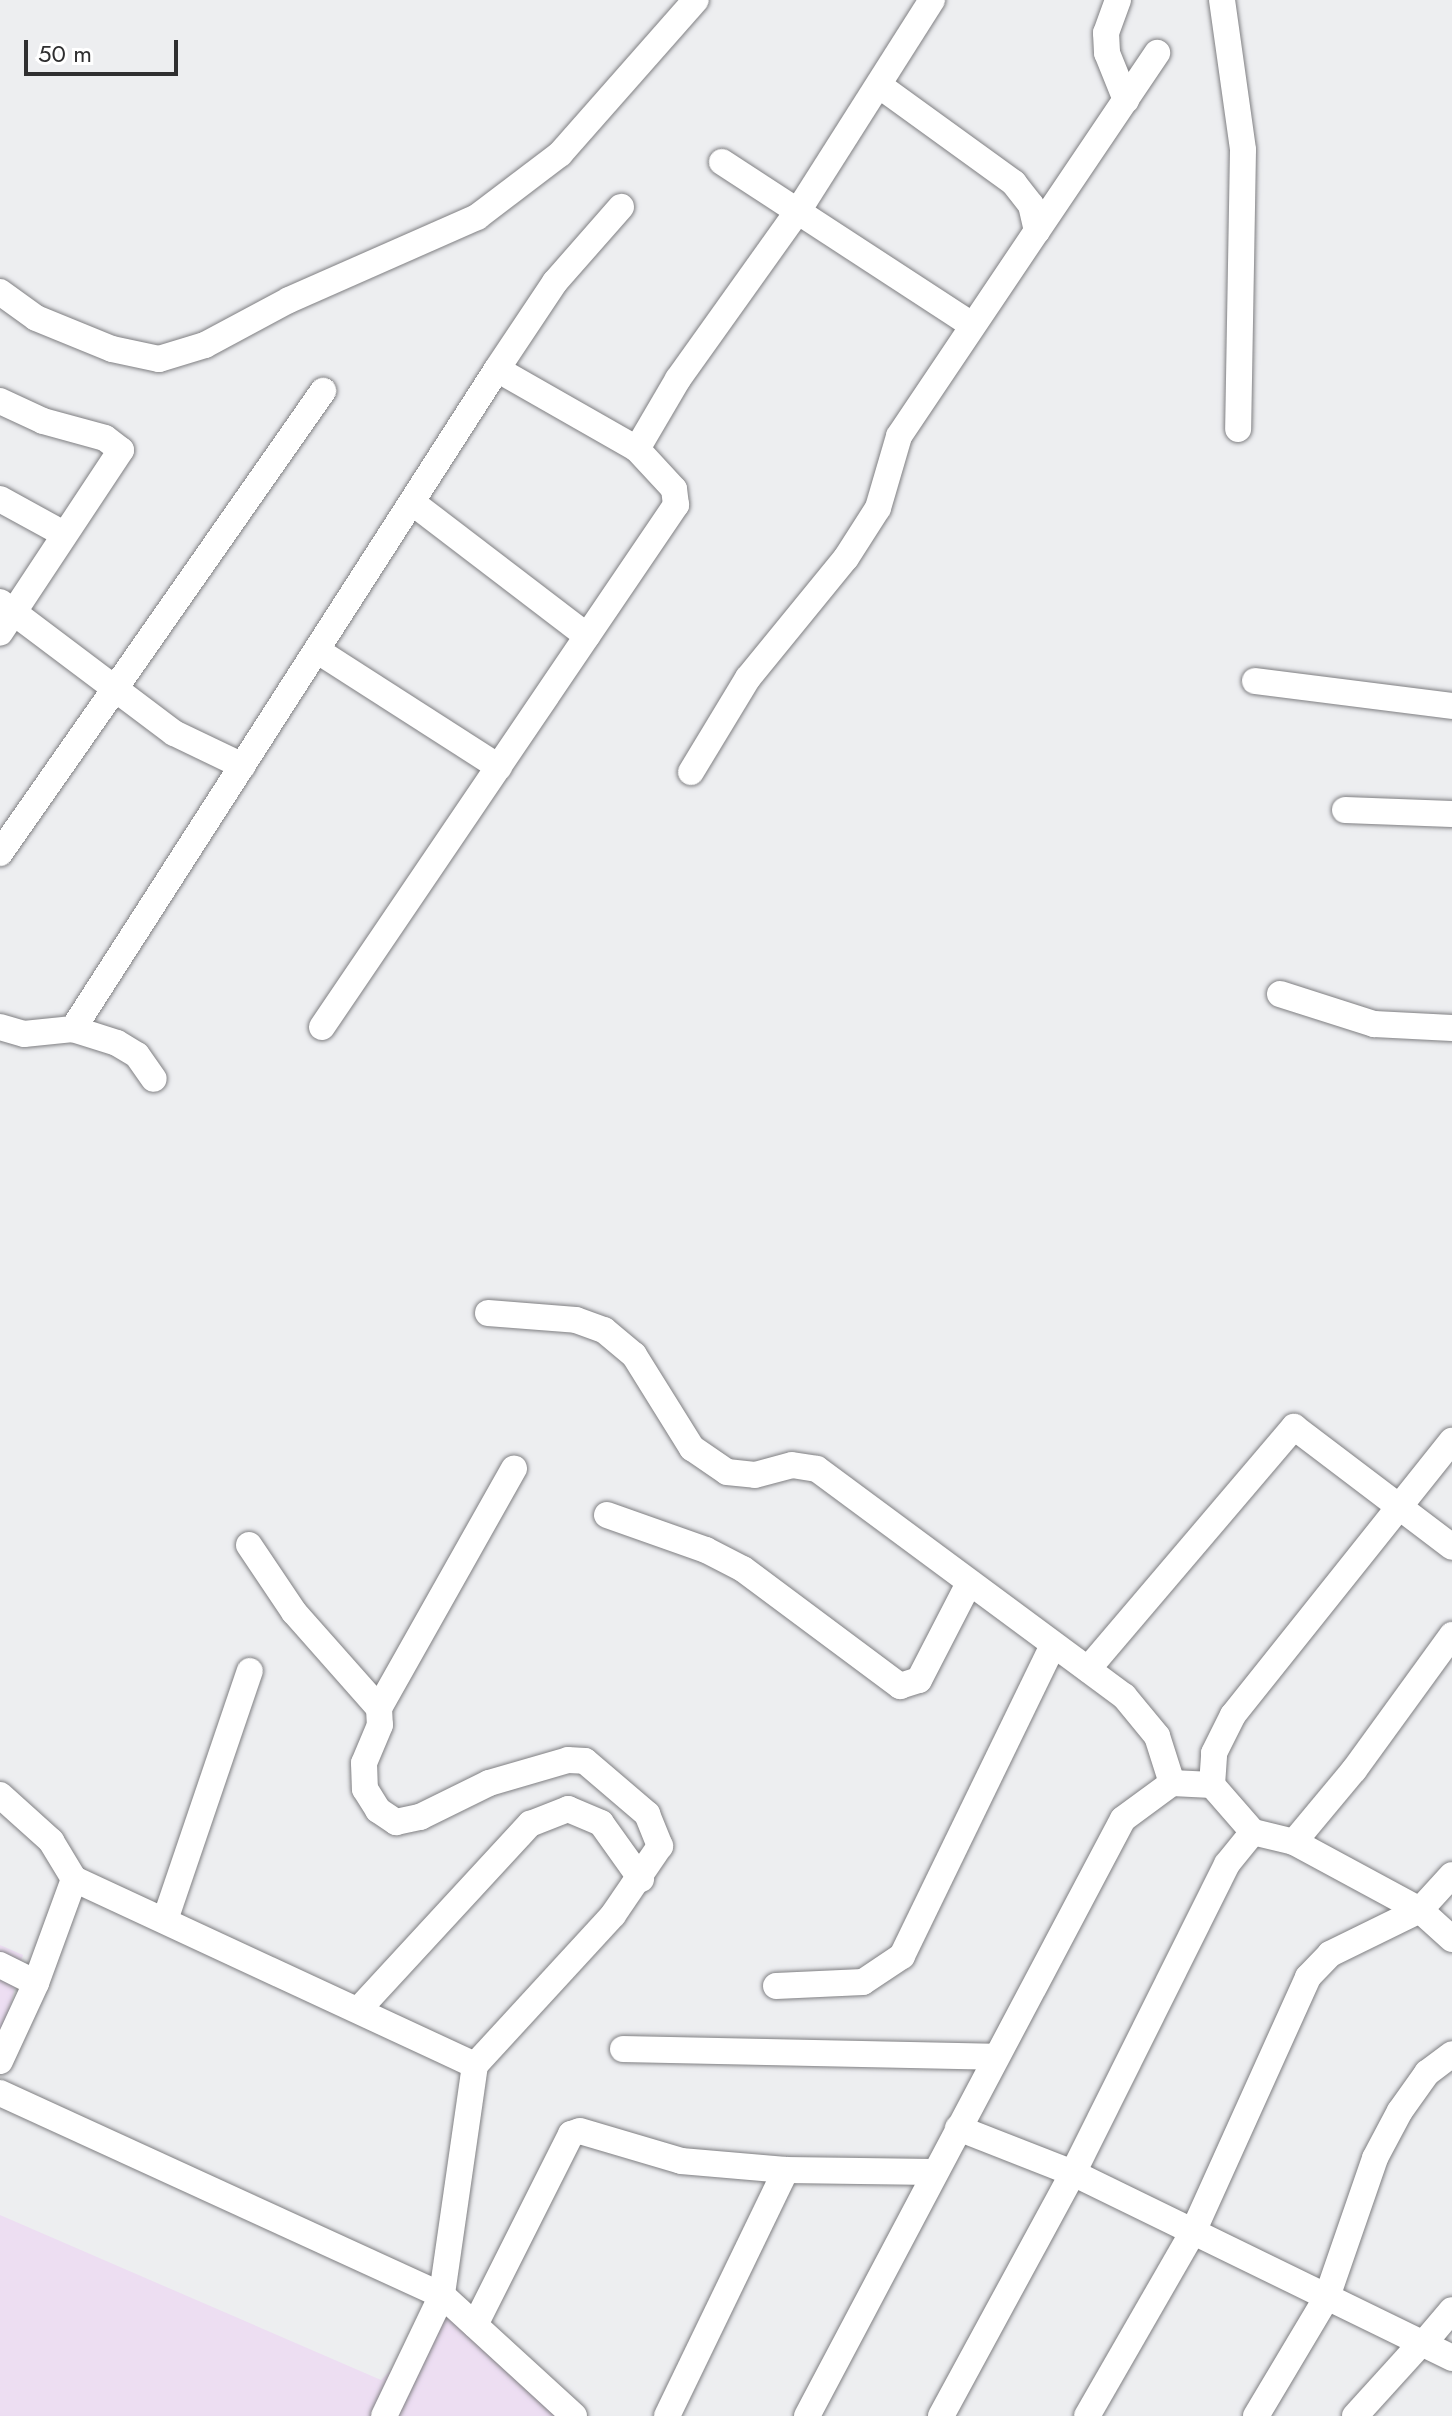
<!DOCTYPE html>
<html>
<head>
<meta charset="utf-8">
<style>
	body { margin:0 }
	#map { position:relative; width:1452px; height:2416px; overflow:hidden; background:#edeef0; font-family:Jost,sans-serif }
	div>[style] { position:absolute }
	.industrial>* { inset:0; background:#eddef2 }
	.roads { filter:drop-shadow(0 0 2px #7f7f82) drop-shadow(0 0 2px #7f7f82) }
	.minor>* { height:26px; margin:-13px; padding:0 13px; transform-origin:13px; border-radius:13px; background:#fff }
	span { translate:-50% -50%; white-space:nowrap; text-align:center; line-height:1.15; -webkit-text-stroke:7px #fff; paint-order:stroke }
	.scale { position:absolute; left:24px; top:40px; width:154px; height:36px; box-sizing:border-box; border:4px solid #2f2f30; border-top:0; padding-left:10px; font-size:24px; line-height:28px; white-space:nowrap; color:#2f2f30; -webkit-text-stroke:6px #fff; paint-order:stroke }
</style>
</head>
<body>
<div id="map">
	<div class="industrial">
		<div style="clip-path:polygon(0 1945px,23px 1955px,0 2048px)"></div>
		<div style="clip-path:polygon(0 2215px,381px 2380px,446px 2315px,563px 2416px,0 2416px)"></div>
	</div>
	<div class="roads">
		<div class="minor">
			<div style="left:1118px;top:0;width:35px;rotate:110deg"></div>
			<div style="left:1106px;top:33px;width:20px;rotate:87deg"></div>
			<div style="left:1107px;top:53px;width:51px;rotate:68deg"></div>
			<div style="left:1222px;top:0;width:151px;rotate:82deg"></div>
			<div style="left:1243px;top:150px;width:279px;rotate:91deg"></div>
			<div style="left:722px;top:162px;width:298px;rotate:33.1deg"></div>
			<div style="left:1037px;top:231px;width:215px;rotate:-56deg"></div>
			<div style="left:0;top:292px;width:44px;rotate:35.8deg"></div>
			<div style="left:36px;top:318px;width:82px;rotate:22.2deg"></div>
			<div style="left:112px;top:349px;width:48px;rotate:12deg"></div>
			<div style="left:159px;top:359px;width:48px;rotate:-16.9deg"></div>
			<div style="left:205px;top:345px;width:95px;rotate:-28.2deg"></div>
			<div style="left:289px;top:300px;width:206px;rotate:-23.8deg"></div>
			<div style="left:477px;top:217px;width:104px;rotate:-37.2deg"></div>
			<div style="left:560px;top:154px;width:205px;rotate:-48.6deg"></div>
			<div style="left:0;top:401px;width:47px;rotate:24.9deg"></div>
			<div style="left:43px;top:421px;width:64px;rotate:15.3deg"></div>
			<div style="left:105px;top:438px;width:20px;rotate:37deg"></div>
			<div style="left:121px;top:450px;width:219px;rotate:123.5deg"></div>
			<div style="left:637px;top:449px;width:81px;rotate:-59.6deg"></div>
			<div style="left:678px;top:379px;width:206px;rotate:-54.5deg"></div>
			<div style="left:798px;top:211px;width:250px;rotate:-57.6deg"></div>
			<div style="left:0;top:499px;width:73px;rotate:28.7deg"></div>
			<div style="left:413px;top:503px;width:219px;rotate:37.4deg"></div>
			<div style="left:0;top:602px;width:218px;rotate:37deg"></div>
			<div style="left:174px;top:733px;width:76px;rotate:25.6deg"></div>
			<div style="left:318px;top:651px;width:215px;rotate:32.7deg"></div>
			<div style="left:1255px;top:681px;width:199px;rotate:7.2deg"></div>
			<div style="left:691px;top:772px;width:110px;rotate:-58.8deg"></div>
			<div style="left:748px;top:678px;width:155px;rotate:-50.8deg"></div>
			<div style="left:846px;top:558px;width:59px;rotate:-57.4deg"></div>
			<div style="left:878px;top:508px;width:75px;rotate:-73.7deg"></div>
			<div style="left:899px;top:436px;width:247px;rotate:-56.1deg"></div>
			<div style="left:1037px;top:231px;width:27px;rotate:-103deg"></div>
			<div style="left:1031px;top:205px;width:28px;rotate:-128deg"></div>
			<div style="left:1014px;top:183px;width:165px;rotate:-144.1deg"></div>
			<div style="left:1345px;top:810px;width:107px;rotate:2.1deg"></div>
			<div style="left:0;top:853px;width:564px;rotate:-55.04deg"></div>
			<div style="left:1280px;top:994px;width:99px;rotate:17.7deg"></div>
			<div style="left:1374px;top:1024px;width:78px;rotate:2.9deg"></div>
			<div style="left:0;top:1027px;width:25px;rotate:16deg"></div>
			<div style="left:24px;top:1034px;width:49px;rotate:-5.8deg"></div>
			<div style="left:73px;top:1029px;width:46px;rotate:17.7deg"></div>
			<div style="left:117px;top:1043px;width:23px;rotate:31deg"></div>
			<div style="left:137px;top:1055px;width:29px;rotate:55deg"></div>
			<div style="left:322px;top:1027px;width:631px;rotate:-55.86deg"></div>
			<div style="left:676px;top:505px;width:16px;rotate:-97deg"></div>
			<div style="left:674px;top:489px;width:54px;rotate:-132.8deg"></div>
			<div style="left:637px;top:449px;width:161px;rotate:-150.3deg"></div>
			<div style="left:73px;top:1029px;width:784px;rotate:-57.28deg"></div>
			<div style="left:497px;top:369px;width:105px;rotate:-56.3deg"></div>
			<div style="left:555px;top:282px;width:100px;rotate:-48.7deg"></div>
			<div style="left:488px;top:1313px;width:88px;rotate:4.5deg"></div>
			<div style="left:576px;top:1320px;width:30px;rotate:20deg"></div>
			<div style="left:604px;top:1330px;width:39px;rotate:40deg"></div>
			<div style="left:634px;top:1355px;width:110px;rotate:58.1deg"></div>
			<div style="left:692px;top:1448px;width:42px;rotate:34.4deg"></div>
			<div style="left:727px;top:1472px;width:28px;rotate:6deg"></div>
			<div style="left:755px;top:1475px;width:38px;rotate:-15deg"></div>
			<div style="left:792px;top:1465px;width:25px;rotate:9deg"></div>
			<div style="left:817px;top:1469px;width:382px;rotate:36.5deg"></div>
			<div style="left:1124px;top:1696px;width:52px;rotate:50.5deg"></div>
			<div style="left:1157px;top:1736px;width:49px;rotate:72.3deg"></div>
			<div style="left:607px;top:1515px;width:105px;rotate:19.5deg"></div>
			<div style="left:706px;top:1550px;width:42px;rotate:27.2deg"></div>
			<div style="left:743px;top:1569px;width:196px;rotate:36.7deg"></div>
			<div style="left:900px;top:1686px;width:20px;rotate:-18deg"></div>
			<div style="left:919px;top:1680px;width:109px;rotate:-62.7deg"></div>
			<div style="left:249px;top:1545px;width:81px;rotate:56.1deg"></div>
			<div style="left:294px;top:1612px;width:128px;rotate:48.5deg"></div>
			<div style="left:379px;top:1708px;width:17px;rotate:87deg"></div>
			<div style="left:380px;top:1725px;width:41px;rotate:112.8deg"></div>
			<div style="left:364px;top:1763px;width:26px;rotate:88deg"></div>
			<div style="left:365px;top:1789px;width:25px;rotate:58deg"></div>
			<div style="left:378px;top:1810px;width:22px;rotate:34deg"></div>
			<div style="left:396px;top:1822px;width:25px;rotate:-12deg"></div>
			<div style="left:420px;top:1817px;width:77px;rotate:-26.2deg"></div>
			<div style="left:489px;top:1783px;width:82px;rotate:-16.2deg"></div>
			<div style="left:568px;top:1760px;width:17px;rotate:3deg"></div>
			<div style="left:585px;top:1761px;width:82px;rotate:40.5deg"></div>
			<div style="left:647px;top:1814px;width:35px;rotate:68deg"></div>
			<div style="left:660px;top:1846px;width:83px;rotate:124.3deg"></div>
			<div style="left:613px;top:1915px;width:204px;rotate:132.6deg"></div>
			<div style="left:475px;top:2065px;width:232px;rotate:98.2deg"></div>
			<div style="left:442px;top:2295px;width:134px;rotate:115.6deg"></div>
			<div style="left:1088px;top:1669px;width:318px;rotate:-49.6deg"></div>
			<div style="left:1294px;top:1427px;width:198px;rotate:37.2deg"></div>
			<div style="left:379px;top:1708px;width:275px;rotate:-60.6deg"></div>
			<div style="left:1212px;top:1785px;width:32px;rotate:-86deg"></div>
			<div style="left:1214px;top:1753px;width:42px;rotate:-63.4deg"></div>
			<div style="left:1233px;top:1715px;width:351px;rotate:-51.4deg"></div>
			<div style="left:0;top:1795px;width:69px;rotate:42deg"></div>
			<div style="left:51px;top:1841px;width:44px;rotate:58.8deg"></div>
			<div style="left:74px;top:1879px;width:442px;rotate:24.9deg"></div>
			<div style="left:1294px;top:1842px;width:94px;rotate:-50.2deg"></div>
			<div style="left:1354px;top:1770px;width:167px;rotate:-54deg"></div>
			<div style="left:165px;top:1920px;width:263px;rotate:-71.2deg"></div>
			<div style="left:0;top:1965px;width:40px;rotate:26.6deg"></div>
			<div style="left:776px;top:1986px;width:87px;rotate:-2.6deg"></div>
			<div style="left:863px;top:1982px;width:47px;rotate:-33.7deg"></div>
			<div style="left:902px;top:1956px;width:346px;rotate:-64.1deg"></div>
			<div style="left:360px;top:2008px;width:251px;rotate:-47.3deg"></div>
			<div style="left:530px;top:1824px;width:41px;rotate:-21.5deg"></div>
			<div style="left:568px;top:1809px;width:36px;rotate:23deg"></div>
			<div style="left:601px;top:1823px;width:69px;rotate:54.5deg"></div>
			<div style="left:623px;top:2049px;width:370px;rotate:1.2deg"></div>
			<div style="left:0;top:2061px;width:86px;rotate:-65.2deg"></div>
			<div style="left:36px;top:1983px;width:111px;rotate:-69.9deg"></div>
			<div style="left:0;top:2093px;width:486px;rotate:24.6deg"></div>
			<div style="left:442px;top:2295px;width:179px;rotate:42.5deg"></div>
			<div style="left:958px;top:2128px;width:123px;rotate:21.4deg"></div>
			<div style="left:1073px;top:2173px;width:422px;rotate:26deg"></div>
			<div style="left:475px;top:2325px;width:214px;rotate:-63.3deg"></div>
			<div style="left:571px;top:2134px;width:9px;rotate:-18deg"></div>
			<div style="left:580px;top:2131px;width:105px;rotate:16.5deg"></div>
			<div style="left:681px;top:2161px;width:105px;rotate:4.9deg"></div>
			<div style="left:786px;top:2170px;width:148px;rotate:0.8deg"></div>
			<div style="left:1424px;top:2343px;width:43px;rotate:-49.7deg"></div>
			<div style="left:667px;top:2416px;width:273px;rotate:-64.2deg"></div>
			<div style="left:807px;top:2416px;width:675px;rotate:-62.11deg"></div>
			<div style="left:1123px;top:1819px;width:61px;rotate:-36.3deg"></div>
			<div style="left:1172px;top:1783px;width:40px;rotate:2.9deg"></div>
			<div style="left:1212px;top:1785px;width:62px;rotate:48.9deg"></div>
			<div style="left:1253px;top:1832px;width:42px;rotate:13.7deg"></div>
			<div style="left:1294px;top:1842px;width:143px;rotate:28.4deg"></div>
			<div style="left:1420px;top:1910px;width:43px;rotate:42.2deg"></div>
			<div style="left:941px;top:2416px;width:277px;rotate:-61.5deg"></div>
			<div style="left:1073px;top:2173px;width:345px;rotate:-63.5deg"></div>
			<div style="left:1227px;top:1864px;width:41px;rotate:-50.9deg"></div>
			<div style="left:1087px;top:2416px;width:212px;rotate:-60.1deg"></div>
			<div style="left:1193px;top:2232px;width:280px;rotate:-65.7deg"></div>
			<div style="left:1308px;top:1977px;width:32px;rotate:-46deg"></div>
			<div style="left:1330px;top:1954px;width:100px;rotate:-26.1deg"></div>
			<div style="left:1420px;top:1910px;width:47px;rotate:-47.6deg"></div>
			<div style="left:1256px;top:2416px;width:139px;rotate:-59.2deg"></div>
			<div style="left:1327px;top:2297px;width:147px;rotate:-70.9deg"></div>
			<div style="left:1375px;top:2158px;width:53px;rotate:-62deg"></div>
			<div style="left:1400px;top:2111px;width:47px;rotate:-54.6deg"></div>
			<div style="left:1427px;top:2073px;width:31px;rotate:-37deg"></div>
			<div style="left:1355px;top:2416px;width:100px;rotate:-47.8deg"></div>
		</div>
	</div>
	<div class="scale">50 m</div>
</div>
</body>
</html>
